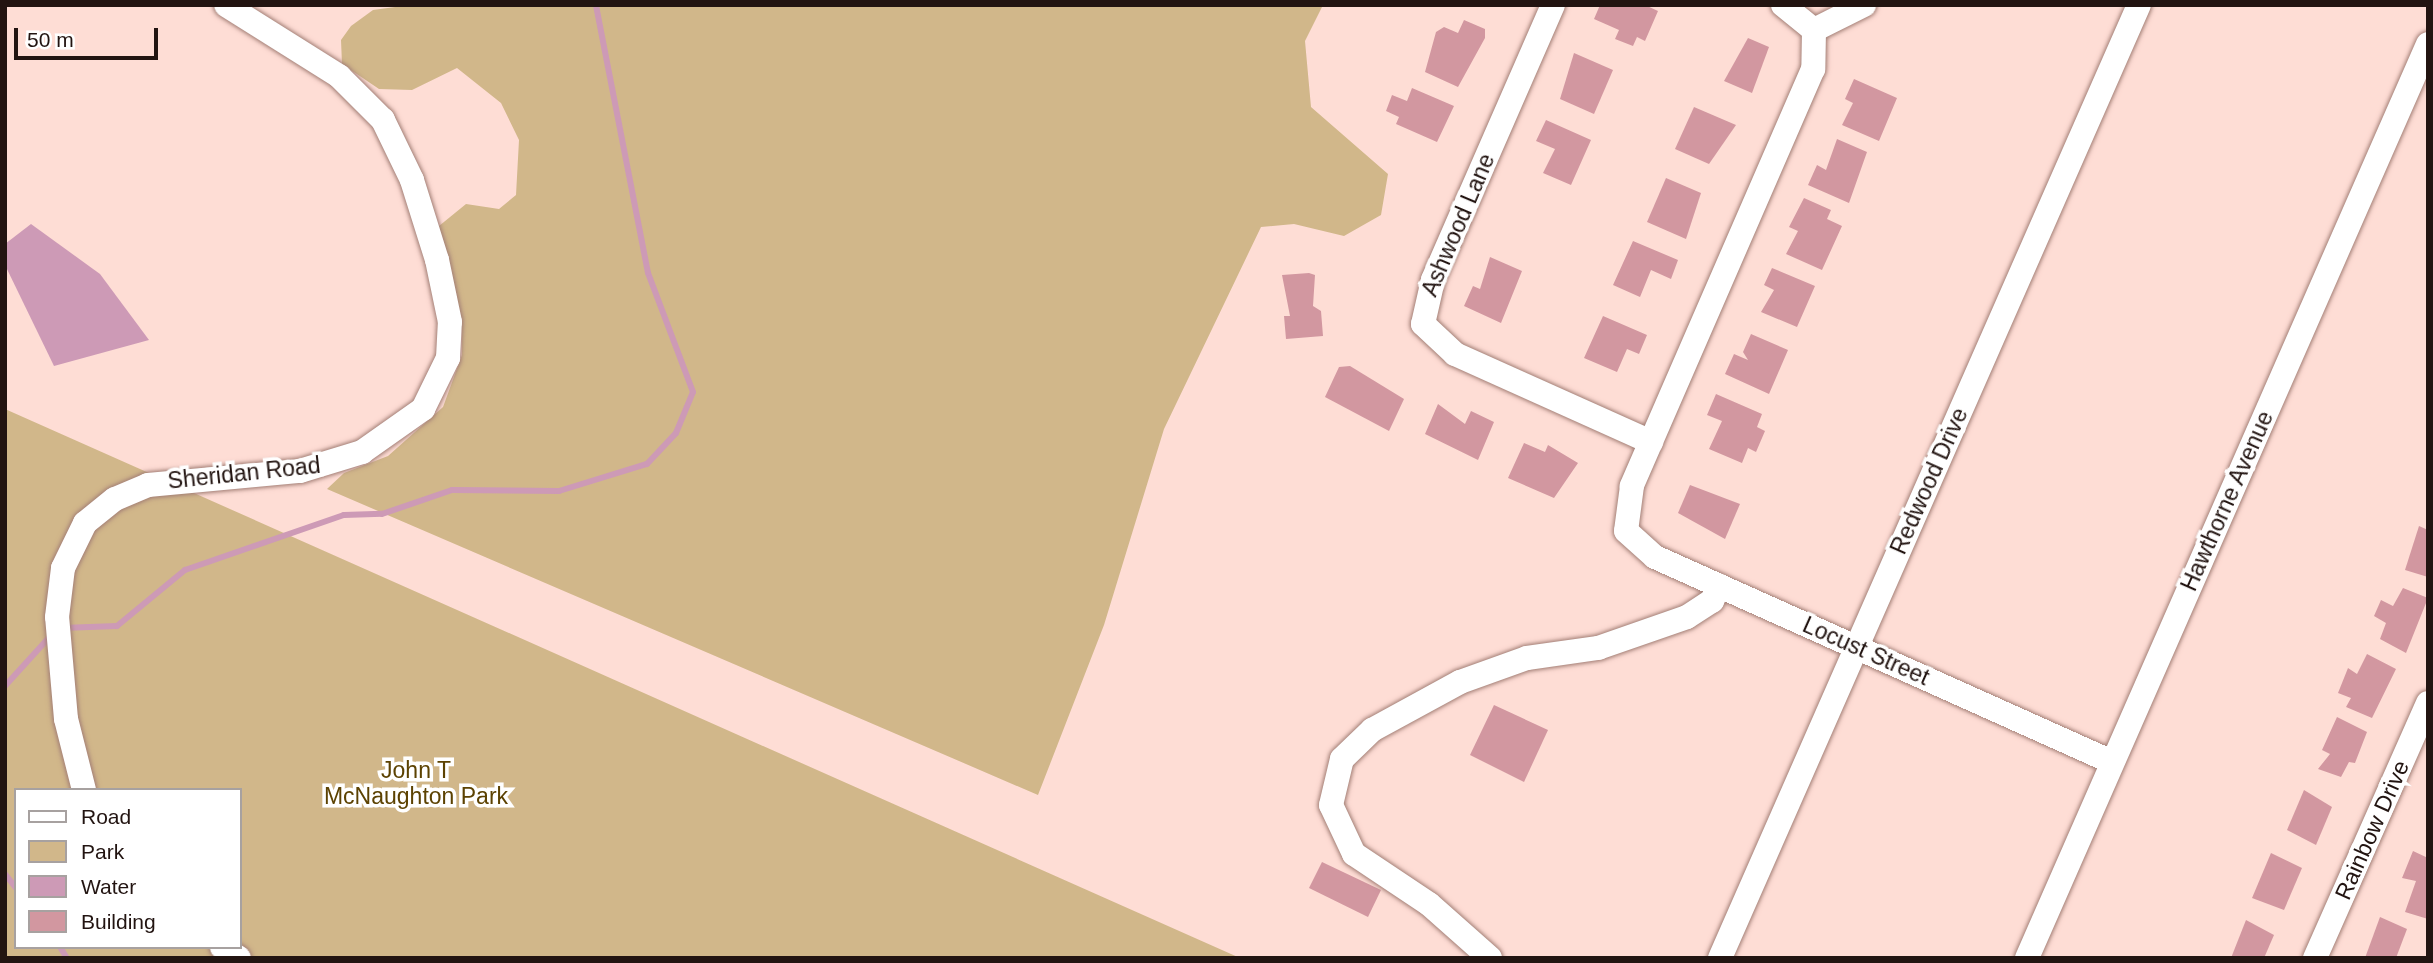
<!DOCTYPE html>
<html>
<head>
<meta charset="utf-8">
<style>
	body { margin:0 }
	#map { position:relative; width:2433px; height:963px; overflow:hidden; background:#feddd5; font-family:Arial,sans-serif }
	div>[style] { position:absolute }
	.green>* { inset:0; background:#d1b78a }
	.water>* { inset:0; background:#cd9ab6 }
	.stream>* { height:6px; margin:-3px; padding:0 3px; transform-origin:3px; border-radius:3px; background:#cd9ab6 }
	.building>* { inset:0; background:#d297a0 }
	.roads { filter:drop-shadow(0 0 2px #a37f76) drop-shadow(0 0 2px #a37f76) }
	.minor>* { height:24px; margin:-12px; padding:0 12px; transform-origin:12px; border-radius:12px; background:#fff }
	span { translate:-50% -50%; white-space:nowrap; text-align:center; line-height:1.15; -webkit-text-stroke:7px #fff; paint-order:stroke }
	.street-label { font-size:23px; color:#221411 }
	.park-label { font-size:23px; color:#5c4202 }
	.frame { position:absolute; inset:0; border:7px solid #221411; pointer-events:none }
	.legend { position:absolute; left:14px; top:788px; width:228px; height:161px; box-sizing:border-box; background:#fff; border:2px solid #a7a1a0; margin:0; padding:9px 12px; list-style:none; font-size:21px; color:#221411 }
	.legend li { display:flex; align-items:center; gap:14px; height:35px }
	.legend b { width:35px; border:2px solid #a7a1a0 }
	.scale { position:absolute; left:14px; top:28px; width:144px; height:32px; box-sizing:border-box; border:4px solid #221411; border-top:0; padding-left:9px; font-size:21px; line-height:24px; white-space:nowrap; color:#221411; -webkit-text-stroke:5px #fff; paint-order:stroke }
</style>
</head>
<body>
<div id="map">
	<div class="green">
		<div style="clip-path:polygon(410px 5px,1323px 5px,1305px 41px,1311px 107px,1388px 174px,1381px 215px,1344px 236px,1294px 224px,1261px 227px,1164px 429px,1104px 625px,1038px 795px,327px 489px,344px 473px,388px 456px,443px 407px,462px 355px,462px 332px,439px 226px,466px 204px,499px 209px,516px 195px,519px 140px,501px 103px,457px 68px,412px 90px,379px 89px,342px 64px,341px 40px,351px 26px,373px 10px)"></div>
		<div style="clip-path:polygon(evenodd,5px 409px,1240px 958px,5px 958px,5px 409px,16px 790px,240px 790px,240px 947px,16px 947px,16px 790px)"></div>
	</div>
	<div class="water">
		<div style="clip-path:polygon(31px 224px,100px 274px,149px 340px,54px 366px,5px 265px,5px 244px)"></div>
	</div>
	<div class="stream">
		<div style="left:62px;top:628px;width:55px;rotate:-2.1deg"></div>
		<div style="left:117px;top:626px;width:88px;rotate:-39.5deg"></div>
		<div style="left:185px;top:570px;width:168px;rotate:-19.1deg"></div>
		<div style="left:344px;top:515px;width:38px;rotate:-2deg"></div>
		<div style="left:382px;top:514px;width:74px;rotate:-18.9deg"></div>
		<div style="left:452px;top:490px;width:107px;rotate:0.5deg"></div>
		<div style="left:559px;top:491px;width:92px;rotate:-17.1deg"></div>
		<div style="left:647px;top:464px;width:42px;rotate:-46.9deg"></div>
		<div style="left:676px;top:433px;width:44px;rotate:-67.5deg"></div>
		<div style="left:693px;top:392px;width:127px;rotate:-110.7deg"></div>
		<div style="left:648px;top:273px;width:273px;rotate:-101deg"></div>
		<div style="left:5px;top:686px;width:72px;rotate:-47.8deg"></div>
		<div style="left:5px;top:874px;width:18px;rotate:52deg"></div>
		<div style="left:60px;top:947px;width:13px;rotate:58deg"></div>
	</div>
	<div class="building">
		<div style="clip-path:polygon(1600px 5px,1645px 5px,1658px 11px,1645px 41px,1637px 37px,1633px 46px,1615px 39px,1619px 30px,1594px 19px)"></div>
		<div style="clip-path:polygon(1464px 20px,1485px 29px,1485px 38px,1458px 87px,1425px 72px,1436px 32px,1444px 27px,1458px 33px)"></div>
		<div style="clip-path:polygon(1748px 38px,1769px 47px,1752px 93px,1724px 81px)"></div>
		<div style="clip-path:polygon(1574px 53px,1613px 70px,1594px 114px,1560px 99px)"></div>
		<div style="clip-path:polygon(1854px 79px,1897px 98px,1879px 141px,1842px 125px,1853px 103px,1845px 99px)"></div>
		<div style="clip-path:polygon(1412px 88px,1454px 106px,1437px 142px,1396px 124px,1399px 117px,1386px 111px,1392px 95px,1407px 101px)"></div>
		<div style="clip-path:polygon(1694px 107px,1736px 125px,1709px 164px,1675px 149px)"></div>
		<div style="clip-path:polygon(1546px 120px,1591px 140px,1571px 185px,1543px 173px,1555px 149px,1536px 141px)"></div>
		<div style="clip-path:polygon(1837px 139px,1867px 152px,1849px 203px,1808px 185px,1817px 165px,1826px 170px)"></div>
		<div style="clip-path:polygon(1666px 178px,1701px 193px,1686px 239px,1647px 222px)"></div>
		<div style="clip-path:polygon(1804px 198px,1831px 210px,1827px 219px,1842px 226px,1822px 270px,1786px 254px,1798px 231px,1789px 227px)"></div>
		<div style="clip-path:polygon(1633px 241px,1678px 260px,1671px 279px,1651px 270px,1640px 297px,1613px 285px)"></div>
		<div style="clip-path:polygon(1490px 257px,1522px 271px,1501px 323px,1464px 306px,1473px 286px,1480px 289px)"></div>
		<div style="clip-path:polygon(1772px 268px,1815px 286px,1797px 327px,1761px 312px,1774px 290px,1764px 285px)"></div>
		<div style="clip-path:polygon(1309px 273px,1315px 275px,1313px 306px,1321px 311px,1323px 336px,1286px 339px,1284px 316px,1290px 316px,1282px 275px)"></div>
		<div style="clip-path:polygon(1603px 316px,1647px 335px,1639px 354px,1627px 349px,1617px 372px,1584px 358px)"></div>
		<div style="clip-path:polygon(1751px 334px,1788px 350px,1769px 394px,1725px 374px,1734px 354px,1748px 360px,1743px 352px)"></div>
		<div style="clip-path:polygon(1350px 366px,1404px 399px,1389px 431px,1325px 397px,1339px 367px)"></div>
		<div style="clip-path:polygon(1716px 394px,1762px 414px,1757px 427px,1765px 431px,1756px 452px,1748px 448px,1742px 463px,1709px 449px,1722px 421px,1707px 415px)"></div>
		<div style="clip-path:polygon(1438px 404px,1465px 424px,1471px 411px,1494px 422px,1478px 460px,1425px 434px)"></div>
		<div style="clip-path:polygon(1524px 443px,1545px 452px,1548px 445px,1578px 463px,1554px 498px,1508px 478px)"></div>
		<div style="clip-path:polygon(1690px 485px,1740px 504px,1725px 539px,1678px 513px)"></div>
		<div style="clip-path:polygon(2419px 526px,2428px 530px,2428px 577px,2405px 570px)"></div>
		<div style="clip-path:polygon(2403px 588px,2428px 598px,2406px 653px,2380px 639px,2386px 623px,2374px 616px,2381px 600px,2393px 606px)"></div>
		<div style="clip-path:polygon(2367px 654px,2396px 669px,2372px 718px,2346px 707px,2351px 698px,2338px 693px,2348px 668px,2357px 674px)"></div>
		<div style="clip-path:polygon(1494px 705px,1548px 730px,1524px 782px,1470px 755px)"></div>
		<div style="clip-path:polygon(2337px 717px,2367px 732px,2355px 763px,2349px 762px,2341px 777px,2318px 769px,2330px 754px,2322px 750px)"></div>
		<div style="clip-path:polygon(2304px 790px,2332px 807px,2316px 845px,2287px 830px)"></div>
		<div style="clip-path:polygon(2413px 851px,2428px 858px,2428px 919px,2405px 912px,2416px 881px,2402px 878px)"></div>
		<div style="clip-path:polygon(2271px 853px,2302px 868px,2284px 910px,2252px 898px)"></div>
		<div style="clip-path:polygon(1322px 862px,1381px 890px,1368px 917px,1309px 888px)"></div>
		<div style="clip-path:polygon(2380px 917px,2407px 929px,2396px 958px,2365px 958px)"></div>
		<div style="clip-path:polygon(2246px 920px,2274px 935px,2264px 958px,2231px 958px)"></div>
	</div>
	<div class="roads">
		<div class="minor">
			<div style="left:1553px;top:5px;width:300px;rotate:113.6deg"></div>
			<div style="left:1433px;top:280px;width:45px;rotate:102.8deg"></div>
			<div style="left:1423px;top:324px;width:44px;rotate:43.2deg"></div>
			<div style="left:1455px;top:354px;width:215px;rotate:24.2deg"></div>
			<div style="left:1783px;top:5px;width:40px;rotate:39deg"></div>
			<div style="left:1814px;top:30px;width:39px;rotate:91deg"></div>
			<div style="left:1813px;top:69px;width:455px;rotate:113.5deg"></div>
			<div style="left:1632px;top:486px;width:45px;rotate:97.6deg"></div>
			<div style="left:1626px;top:531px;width:39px;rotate:42deg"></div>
			<div style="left:1655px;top:557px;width:501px;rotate:24.16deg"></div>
			<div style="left:1814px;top:30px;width:56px;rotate:-26.6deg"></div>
			<div style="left:84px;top:790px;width:73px;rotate:-104.2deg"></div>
			<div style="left:66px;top:719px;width:102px;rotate:-95deg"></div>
			<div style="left:57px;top:617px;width:49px;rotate:-83deg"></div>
			<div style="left:63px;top:568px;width:50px;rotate:-63.9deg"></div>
			<div style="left:85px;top:523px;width:38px;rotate:-39deg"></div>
			<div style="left:115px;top:499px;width:36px;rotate:-23deg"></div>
			<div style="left:148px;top:485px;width:153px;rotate:-5.3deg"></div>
			<div style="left:300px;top:471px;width:65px;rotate:-17deg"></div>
			<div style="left:362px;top:452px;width:75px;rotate:-35.2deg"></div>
			<div style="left:423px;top:409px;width:57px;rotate:-63.9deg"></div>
			<div style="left:448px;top:358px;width:36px;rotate:-87deg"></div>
			<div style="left:450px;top:322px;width:63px;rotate:-101.8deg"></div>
			<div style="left:437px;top:260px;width:84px;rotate:-107.4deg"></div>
			<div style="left:412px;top:180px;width:67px;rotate:-115.8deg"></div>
			<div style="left:383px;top:120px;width:62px;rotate:-135deg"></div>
			<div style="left:339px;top:76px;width:133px;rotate:-147.9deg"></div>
			<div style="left:222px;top:947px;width:20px;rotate:33deg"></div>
			<div style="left:1490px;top:958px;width:81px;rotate:-138.5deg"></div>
			<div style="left:1429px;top:904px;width:90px;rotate:-146.3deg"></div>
			<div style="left:1354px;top:854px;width:54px;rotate:-115.1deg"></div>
			<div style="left:1331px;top:805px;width:47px;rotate:-76.6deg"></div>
			<div style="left:1342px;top:759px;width:42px;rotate:-44deg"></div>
			<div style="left:1372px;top:730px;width:100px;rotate:-28.6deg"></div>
			<div style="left:1460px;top:682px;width:71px;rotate:-19.7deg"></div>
			<div style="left:1527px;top:658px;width:72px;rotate:-8deg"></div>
			<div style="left:1598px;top:648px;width:94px;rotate:-19.2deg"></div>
			<div style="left:1687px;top:617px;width:30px;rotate:-33deg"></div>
			<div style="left:1712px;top:601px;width:17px;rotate:-65deg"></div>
			<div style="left:1720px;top:958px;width:1041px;rotate:-66.27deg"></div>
			<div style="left:2027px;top:958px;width:998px;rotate:-66.31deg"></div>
			<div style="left:2315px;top:958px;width:279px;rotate:-66.1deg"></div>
		</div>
	</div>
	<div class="street-label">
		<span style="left:1458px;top:225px;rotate:-67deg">Ashwood Lane</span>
		<span style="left:244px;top:473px;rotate:-6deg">Sheridan Road</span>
		<span style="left:1929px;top:481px;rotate:-66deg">Redwood Drive</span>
		<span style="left:2227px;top:501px;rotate:-66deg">Hawthorne Avenue</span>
		<span style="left:1866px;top:651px;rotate:24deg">Locust Street</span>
		<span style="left:2372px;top:830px;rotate:-66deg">Rainbow Drive</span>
	</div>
	<div class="park-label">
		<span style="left:416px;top:783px">John T<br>McNaughton Park</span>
	</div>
	<div class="frame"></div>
	<ul class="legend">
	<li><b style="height:9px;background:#fff"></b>Road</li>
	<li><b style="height:19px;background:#d1b78a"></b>Park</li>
	<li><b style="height:19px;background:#cd9ab6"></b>Water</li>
	<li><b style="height:19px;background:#d297a0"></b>Building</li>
	</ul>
	<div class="scale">50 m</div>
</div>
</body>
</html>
